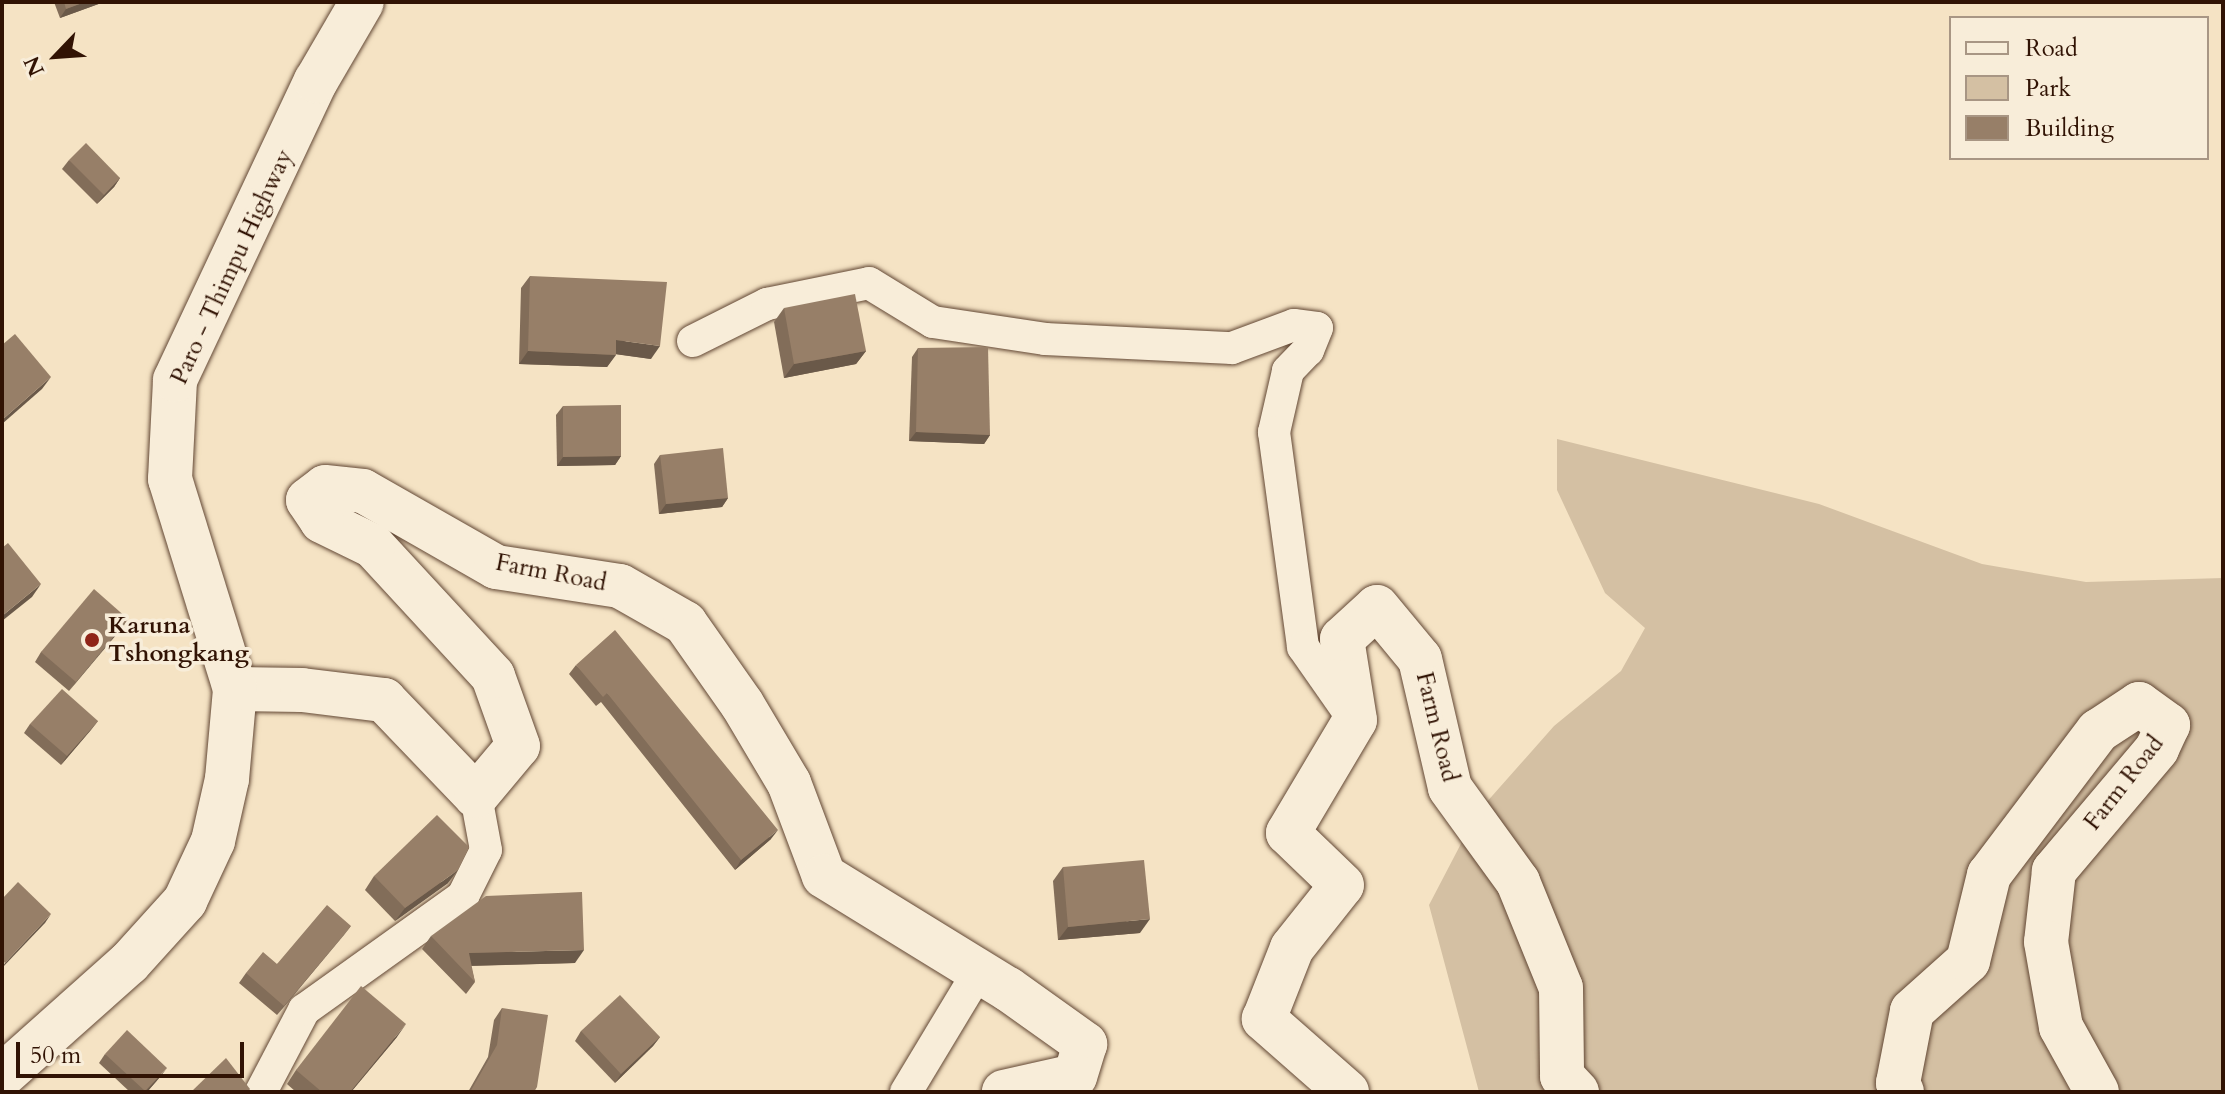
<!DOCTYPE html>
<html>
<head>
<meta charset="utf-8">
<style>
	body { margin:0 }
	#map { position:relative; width:2225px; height:1094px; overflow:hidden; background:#f5e3c4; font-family:Cardo,serif }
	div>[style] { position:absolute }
	.green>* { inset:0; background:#d4c0a3 }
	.roads { filter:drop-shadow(0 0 2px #624734) drop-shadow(0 0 2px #624734) }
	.street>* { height:32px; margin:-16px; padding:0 16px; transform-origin:16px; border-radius:16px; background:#f8edd9 }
	.secondary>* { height:44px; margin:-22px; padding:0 22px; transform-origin:22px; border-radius:22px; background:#f8edd9 }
	.wall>* { inset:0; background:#826d59 }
	.shaded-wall>* { inset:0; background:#6a5949 }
	.building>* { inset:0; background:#977f68 }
	.dots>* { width:22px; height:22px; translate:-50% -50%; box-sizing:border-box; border:4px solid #f8edd9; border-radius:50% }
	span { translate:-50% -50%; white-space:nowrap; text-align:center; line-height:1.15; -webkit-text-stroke:7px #f8edd9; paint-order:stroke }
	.street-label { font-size:24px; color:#311304 }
	.poi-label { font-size:24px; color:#311304; font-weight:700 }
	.left { translate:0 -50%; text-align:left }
	.frame { position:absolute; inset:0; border:4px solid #311304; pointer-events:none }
	.legend { position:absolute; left:1949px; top:16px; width:260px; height:144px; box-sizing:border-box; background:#f8edd9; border:2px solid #a89684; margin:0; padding:10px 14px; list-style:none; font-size:24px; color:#311304 }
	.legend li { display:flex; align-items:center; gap:16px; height:40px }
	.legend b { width:40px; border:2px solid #a89684 }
	.north { position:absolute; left:16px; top:16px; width:80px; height:80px; -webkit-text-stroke:6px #f8edd9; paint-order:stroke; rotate:245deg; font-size:22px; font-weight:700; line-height:32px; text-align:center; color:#311304 }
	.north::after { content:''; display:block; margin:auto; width:28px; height:36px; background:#311304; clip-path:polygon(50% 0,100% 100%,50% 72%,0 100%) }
	.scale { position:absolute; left:16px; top:1042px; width:228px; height:36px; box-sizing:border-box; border:4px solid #311304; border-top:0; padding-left:10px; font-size:24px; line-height:28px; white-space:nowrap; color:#311304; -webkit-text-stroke:6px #f8edd9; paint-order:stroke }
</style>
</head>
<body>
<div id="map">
	<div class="green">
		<div style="clip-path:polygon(1557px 439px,1819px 504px,1982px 564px,2086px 582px,2223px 578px,2223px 1092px,1479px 1092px,1429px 905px,1477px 813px,1554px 726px,1621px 671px,1645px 628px,1605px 593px,1557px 490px)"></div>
	</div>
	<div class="roads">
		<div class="street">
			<div style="left:693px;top:341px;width:83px;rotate:-26.6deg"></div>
			<div style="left:767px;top:304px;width:104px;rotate:-11.6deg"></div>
			<div style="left:869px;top:283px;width:75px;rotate:31.4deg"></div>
			<div style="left:933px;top:322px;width:113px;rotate:8.6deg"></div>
			<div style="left:1045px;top:339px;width:187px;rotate:2.8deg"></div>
			<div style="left:1232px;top:348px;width:66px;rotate:-20.4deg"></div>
			<div style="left:1294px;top:325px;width:23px;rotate:7deg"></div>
			<div style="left:1317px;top:328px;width:24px;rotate:112deg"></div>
			<div style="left:1308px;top:350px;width:29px;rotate:134deg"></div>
			<div style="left:1288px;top:371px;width:63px;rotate:102.9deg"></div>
			<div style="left:1274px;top:432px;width:217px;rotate:82.3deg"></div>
			<div style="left:1303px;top:647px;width:82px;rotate:55deg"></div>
			<div style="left:261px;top:1092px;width:93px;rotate:-62.3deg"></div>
			<div style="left:304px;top:1010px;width:196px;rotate:-35.6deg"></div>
			<div style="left:463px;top:896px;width:51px;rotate:-63.4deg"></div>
			<div style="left:486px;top:850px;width:55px;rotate:-100.5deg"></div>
			<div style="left:906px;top:1092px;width:141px;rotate:-58.9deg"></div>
		</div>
		<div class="secondary">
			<div style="left:235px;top:689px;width:67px;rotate:0.9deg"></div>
			<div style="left:302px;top:690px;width:83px;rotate:7deg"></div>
			<div style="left:384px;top:700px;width:133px;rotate:46.2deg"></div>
			<div style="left:476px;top:796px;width:65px;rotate:-50deg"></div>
			<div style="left:518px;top:746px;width:74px;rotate:-109.7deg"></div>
			<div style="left:493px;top:676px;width:177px;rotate:-132.7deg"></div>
			<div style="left:373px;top:546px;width:57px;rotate:-153.9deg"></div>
			<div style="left:322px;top:521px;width:25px;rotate:-124deg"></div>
			<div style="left:308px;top:500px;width:21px;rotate:-37deg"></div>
			<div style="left:325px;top:487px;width:38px;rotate:6deg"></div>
			<div style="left:363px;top:491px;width:153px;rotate:29.7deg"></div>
			<div style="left:496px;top:567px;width:125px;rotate:8.7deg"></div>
			<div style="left:620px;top:586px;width:75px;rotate:29.6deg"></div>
			<div style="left:685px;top:623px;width:99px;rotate:54.9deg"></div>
			<div style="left:742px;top:704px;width:92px;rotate:59.3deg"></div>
			<div style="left:789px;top:783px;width:99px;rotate:69.4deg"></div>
			<div style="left:824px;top:876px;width:216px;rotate:31.6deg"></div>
			<div style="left:1008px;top:989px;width:95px;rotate:35.5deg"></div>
			<div style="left:1085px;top:1044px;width:34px;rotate:107deg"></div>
			<div style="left:1075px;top:1076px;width:73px;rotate:167.3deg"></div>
			<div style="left:2px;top:1076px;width:170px;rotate:-41.7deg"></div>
			<div style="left:129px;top:963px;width:84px;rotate:-47.9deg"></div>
			<div style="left:185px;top:901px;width:66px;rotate:-65deg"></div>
			<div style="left:213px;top:841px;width:64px;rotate:-77.3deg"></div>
			<div style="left:227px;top:779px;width:90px;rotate:-84.9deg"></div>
			<div style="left:235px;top:689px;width:220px;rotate:-107.2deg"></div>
			<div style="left:170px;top:479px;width:99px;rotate:-87.1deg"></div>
			<div style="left:175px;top:380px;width:331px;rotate:-64.8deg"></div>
			<div style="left:316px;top:81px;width:91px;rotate:-59.8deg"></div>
			<div style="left:1347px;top:1092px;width:111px;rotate:-138.7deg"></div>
			<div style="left:1264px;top:1019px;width:76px;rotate:-68.5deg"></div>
			<div style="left:1292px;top:948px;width:80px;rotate:-51.6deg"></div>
			<div style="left:1342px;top:885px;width:75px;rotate:-136.1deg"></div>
			<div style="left:1288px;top:833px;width:131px;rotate:-59.3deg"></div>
			<div style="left:1355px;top:720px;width:82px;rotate:-99.1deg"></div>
			<div style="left:1342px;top:639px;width:47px;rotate:-42.4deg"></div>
			<div style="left:1377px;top:607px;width:67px;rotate:50.4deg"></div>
			<div style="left:1420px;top:659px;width:132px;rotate:76.9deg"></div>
			<div style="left:1450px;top:788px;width:116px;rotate:54.1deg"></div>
			<div style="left:1518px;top:882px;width:114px;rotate:67.9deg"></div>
			<div style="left:1561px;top:988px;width:88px;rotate:89.3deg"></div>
			<div style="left:1562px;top:1076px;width:22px;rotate:47deg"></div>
			<div style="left:1902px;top:1092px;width:10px;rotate:-114deg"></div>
			<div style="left:1898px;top:1083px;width:73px;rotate:-79deg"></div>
			<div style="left:1912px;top:1011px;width:75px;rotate:-41.8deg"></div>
			<div style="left:1968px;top:961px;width:89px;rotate:-76.3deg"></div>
			<div style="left:1989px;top:875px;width:181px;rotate:-52.9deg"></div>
			<div style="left:2098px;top:731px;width:49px;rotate:-33.4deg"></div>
			<div style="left:2139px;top:704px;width:36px;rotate:36deg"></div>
			<div style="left:2168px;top:725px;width:26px;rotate:115deg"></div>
			<div style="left:2157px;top:749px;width:160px;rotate:130.2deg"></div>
			<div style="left:2054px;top:871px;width:71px;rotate:96.4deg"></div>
			<div style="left:2046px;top:942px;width:86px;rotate:80deg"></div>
			<div style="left:2061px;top:1027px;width:74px;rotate:61deg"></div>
		</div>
	</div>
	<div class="wall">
		<div style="clip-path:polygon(54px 2px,104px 2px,60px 18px)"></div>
		<div style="clip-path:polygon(69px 160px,120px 178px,114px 187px,97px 204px,62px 169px)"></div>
		<div style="clip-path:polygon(530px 276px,651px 359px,616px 354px,607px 367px,519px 364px,521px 288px)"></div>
		<div style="clip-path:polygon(784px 308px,866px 351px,856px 364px,784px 378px,774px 322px)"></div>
		<div style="clip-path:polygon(918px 348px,990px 435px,984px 444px,909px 441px,912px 357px)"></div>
		<div style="clip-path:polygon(563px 406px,621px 456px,615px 465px,557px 466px,556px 415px)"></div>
		<div style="clip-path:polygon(660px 455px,728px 498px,722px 507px,659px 514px,654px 464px)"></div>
		<div style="clip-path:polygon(128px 619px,69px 691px,35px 662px,41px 652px)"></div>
		<div style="clip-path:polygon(576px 665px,771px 839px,735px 870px,601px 702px,596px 706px,569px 674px)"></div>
		<div style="clip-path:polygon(98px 721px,61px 765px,24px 733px,30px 724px)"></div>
		<div style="clip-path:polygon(1063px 867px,1140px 933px,1058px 940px,1053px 881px)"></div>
		<div style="clip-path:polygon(374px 876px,448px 883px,395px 921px,365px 890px)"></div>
		<div style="clip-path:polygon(351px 926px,277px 1015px,239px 983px,246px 973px,277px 964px)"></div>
		<div style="clip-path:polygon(431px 936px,575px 963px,471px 966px,475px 982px,466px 994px,422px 949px)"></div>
		<div style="clip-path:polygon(502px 1008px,534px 1092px,468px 1092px,488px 1057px,494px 1020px)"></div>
		<div style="clip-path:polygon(581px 1031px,660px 1037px,653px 1046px,615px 1083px,575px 1041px)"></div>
		<div style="clip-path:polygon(397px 1037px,351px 1092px,296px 1092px,287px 1084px,296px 1070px)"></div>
		<div style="clip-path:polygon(105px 1054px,160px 1077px,147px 1092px,130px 1092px,99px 1063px)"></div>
	</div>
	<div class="shaded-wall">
		<div style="clip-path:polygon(85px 2px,104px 2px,60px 18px,66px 9px)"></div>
		<div style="clip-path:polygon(120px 178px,114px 187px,97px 204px,104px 195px)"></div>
		<div style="clip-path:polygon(616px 340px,660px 346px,651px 359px,607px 353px)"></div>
		<div style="clip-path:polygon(528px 351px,616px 355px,607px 367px,519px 364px)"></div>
		<div style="clip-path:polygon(866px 351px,856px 364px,784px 378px,794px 364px)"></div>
		<div style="clip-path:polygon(51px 377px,42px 389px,2px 424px,2px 420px)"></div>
		<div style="clip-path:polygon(916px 432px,990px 435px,984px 444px,909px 441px)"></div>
		<div style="clip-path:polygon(621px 456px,615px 465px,557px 466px,563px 457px)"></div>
		<div style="clip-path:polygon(728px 498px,722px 507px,659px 514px,666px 504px)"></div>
		<div style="clip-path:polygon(41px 584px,32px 597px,2px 621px,2px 616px)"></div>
		<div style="clip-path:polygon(128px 619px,122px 628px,69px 691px,76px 682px)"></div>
		<div style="clip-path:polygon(98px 721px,91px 730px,61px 765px,67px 756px)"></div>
		<div style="clip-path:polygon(778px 830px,771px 839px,735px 870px,741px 860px)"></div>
		<div style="clip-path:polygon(458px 870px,448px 883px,395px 921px,405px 908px)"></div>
		<div style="clip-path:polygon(51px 914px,45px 923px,2px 968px,5px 963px)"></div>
		<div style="clip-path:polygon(1150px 919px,1140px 933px,1058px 940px,1068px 927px)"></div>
		<div style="clip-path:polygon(351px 926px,344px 935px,277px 1015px,284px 1006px)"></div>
		<div style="clip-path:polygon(584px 950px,575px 963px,460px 966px,469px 953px)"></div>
		<div style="clip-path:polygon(406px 1024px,397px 1037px,351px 1092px,350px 1092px)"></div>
		<div style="clip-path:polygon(660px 1037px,653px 1046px,615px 1083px,621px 1074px)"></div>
		<div style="clip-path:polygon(167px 1068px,160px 1077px,147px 1092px,145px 1092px)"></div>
	</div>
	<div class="building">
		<div style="clip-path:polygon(64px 2px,85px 2px,66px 9px)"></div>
		<div style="clip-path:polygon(86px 143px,120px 178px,104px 195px,69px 160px)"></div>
		<div style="clip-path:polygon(530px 276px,667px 282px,660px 346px,616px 340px,616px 355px,528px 351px)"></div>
		<div style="clip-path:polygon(855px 294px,866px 351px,794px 364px,784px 308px)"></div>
		<div style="clip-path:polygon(15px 334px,51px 377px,2px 420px,2px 345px)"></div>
		<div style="clip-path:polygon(988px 347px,990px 435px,916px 432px,918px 348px)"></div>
		<div style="clip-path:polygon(621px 405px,621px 456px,563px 457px,563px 406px)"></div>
		<div style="clip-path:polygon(723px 448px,728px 498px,666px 504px,660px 455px)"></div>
		<div style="clip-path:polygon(8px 543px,41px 584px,2px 616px,2px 548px)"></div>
		<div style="clip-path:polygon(94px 589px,128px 619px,76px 682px,41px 652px)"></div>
		<div style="clip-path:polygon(615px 630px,778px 830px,741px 860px,607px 693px,603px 697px,576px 665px)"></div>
		<div style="clip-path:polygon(62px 689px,98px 721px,67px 756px,30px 724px)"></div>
		<div style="clip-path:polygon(437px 815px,469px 847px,458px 870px,405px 908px,374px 876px)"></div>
		<div style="clip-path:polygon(1144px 860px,1150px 919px,1068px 927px,1063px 867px)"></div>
		<div style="clip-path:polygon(18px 882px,51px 914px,5px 963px,2px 960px,2px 899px)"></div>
		<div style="clip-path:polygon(582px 892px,584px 950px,469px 953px,475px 982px,431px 936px,486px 896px)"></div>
		<div style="clip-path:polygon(327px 905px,351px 926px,284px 1006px,246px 973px,263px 952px,277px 964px)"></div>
		<div style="clip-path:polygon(361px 986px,406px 1024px,350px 1092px,322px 1092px,296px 1070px)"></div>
		<div style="clip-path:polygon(620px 995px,660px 1037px,621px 1074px,581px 1031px)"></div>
		<div style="clip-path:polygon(502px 1008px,548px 1015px,537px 1087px,534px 1092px,470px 1092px,497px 1045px)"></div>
		<div style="clip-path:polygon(127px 1030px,167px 1068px,145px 1091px,105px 1054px)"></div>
		<div style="clip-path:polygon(226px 1058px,250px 1089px,248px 1092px,191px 1092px)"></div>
	</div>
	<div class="dots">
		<div style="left:92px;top:640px;background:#8f2418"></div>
	</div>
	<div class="street-label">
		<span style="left:232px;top:267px;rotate:-65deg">Paro - Thimpu Highway</span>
		<span style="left:551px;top:573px;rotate:11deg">Farm Road</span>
		<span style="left:1437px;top:727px;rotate:76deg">Farm Road</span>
		<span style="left:2124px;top:783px;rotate:-52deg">Farm Road</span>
	</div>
	<div class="poi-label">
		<span class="left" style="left:108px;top:640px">Karuna<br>Tshongkang</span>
	</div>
	<div class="frame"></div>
	<ul class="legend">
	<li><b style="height:10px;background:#f8edd9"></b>Road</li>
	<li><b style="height:22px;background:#d4c0a3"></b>Park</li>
	<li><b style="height:22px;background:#977f68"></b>Building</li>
	</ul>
	<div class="north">N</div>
	<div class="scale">50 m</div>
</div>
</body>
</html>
